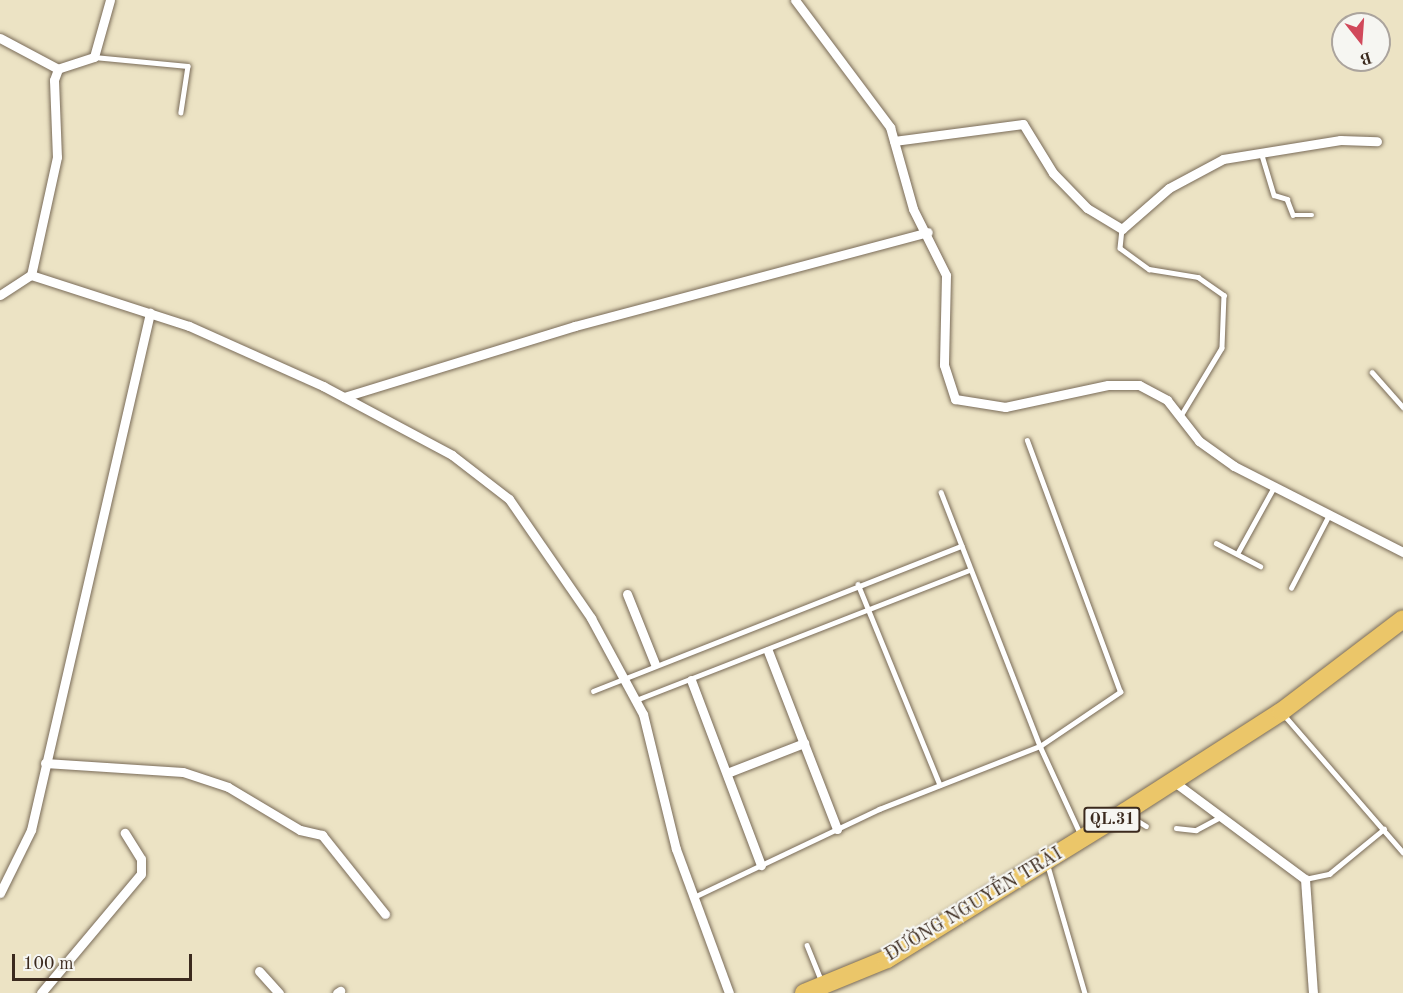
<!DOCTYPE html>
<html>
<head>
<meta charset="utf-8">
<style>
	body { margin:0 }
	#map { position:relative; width:1403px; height:993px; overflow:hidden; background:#ece3c4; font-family:"Old Standard TT",serif }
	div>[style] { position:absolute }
	.roads { filter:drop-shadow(0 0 2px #796b58) drop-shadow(0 0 2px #796b58) }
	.lane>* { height:4.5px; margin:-2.25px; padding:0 2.25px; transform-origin:2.25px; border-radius:2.25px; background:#fff }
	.street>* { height:9px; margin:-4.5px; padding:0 4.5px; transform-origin:4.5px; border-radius:4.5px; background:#fff }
	.highway>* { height:18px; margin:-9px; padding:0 9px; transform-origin:9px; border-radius:9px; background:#ebc669 }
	span { translate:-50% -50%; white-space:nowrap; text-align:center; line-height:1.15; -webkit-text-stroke:4.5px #f6f6f2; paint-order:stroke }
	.shield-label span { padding:2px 4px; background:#f6f6f2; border:2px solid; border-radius:4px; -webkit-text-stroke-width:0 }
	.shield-label { font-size:16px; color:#3b2a1e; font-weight:700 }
	.street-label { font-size:18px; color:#3b2a1e }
	.north { position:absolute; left:1331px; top:12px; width:60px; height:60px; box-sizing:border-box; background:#f6f6f2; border:2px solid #aba49d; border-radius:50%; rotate:163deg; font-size:16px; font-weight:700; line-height:24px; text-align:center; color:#3b2a1e }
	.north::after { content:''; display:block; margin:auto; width:21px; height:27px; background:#d1495b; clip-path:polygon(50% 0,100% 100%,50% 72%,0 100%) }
	.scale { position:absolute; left:12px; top:954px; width:180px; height:27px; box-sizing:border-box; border:3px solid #3b2a1e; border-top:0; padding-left:8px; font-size:18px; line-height:21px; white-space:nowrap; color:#3b2a1e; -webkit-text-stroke:4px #f6f6f2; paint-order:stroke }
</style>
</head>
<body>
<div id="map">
	<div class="roads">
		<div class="lane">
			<div style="left:94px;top:57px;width:94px;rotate:5.5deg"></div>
			<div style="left:188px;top:66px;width:47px;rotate:98.7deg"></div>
			<div style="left:1261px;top:152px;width:45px;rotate:73.2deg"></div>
			<div style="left:1274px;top:195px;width:14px;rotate:17deg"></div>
			<div style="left:1287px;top:199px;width:17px;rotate:69deg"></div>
			<div style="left:1293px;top:215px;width:19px"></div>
			<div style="left:1122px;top:229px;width:19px;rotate:96deg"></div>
			<div style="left:1120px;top:248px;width:36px;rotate:36deg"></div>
			<div style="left:1149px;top:269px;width:50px;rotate:9.3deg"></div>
			<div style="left:1198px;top:277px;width:32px;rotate:35deg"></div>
			<div style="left:1224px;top:295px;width:53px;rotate:92.2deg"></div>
			<div style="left:1222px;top:348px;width:79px;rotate:121.1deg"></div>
			<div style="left:1372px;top:372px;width:47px;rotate:48.5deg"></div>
			<div style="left:941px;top:492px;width:273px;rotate:68.7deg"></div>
			<div style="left:1040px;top:746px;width:96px;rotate:65.3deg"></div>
			<div style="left:1216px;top:543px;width:50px;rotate:27.6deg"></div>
			<div style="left:1237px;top:554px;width:77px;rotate:-61.1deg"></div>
			<div style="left:858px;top:584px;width:217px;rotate:67.8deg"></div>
			<div style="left:1291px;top:588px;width:82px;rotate:-62.5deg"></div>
			<div style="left:593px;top:691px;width:396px;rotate:-21.5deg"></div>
			<div style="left:636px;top:700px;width:358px;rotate:-21.3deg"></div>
			<div style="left:1285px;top:716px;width:180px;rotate:49.1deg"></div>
			<div style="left:1128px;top:815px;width:21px;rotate:31deg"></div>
			<div style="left:1176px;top:828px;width:20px;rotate:6deg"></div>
			<div style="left:1196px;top:830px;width:26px;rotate:-28deg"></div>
			<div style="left:1048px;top:866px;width:132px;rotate:73.8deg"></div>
			<div style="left:1305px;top:879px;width:25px;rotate:-12deg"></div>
			<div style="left:1329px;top:874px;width:71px;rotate:-39.3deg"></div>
			<div style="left:696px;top:896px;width:203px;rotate:-25.4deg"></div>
			<div style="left:879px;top:809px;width:173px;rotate:-21.4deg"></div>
			<div style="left:1040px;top:746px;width:97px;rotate:-34deg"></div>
			<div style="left:1120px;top:692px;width:268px;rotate:-110.3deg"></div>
			<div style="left:807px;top:945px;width:38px;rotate:68deg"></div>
		</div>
		<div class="street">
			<div style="left:110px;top:0;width:59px;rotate:105.7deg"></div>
			<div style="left:94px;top:57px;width:38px;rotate:162deg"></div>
			<div style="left:58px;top:69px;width:12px;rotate:110deg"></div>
			<div style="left:54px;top:80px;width:77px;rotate:87.8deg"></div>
			<div style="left:57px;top:157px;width:121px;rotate:102.4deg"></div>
			<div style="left:31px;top:275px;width:166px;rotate:17.9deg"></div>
			<div style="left:189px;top:326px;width:147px;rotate:24.1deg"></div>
			<div style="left:323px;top:386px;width:146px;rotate:28.1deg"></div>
			<div style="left:452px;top:455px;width:72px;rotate:37.7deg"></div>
			<div style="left:509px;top:499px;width:145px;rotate:55.4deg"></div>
			<div style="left:591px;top:618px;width:109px;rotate:61.6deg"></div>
			<div style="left:643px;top:714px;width:139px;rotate:76.3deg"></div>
			<div style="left:676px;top:849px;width:153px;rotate:69.8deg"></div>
			<div style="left:795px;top:0;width:159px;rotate:53.2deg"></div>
			<div style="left:890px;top:127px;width:85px;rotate:74.3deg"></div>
			<div style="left:913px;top:209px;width:74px;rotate:63.4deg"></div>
			<div style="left:946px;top:275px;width:90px;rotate:91.3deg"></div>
			<div style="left:944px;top:365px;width:36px;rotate:72deg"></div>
			<div style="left:955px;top:399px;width:51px;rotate:9.1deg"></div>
			<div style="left:1005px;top:407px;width:105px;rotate:-12.1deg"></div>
			<div style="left:1108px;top:385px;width:31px"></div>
			<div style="left:1139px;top:385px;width:32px;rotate:28deg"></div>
			<div style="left:1167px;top:400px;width:52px;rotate:52deg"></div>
			<div style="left:1199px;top:441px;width:43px;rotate:35.5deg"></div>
			<div style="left:1234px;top:466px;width:190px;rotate:27deg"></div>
			<div style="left:0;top:38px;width:66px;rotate:28.1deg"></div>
			<div style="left:894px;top:141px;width:130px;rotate:-7.5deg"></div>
			<div style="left:1023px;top:124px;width:57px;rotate:58.5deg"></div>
			<div style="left:1053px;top:173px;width:49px;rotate:45.8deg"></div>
			<div style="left:1087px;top:208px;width:41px;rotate:31deg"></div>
			<div style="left:1122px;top:229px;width:62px;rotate:-41.1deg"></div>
			<div style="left:1169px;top:188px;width:61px;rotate:-28.2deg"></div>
			<div style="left:1223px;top:159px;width:119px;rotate:-9.2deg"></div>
			<div style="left:1340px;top:140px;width:37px;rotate:2deg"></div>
			<div style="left:0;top:295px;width:37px;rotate:-33deg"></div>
			<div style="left:344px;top:397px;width:242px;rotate:-17.1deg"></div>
			<div style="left:575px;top:326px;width:365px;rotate:-14.9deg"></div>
			<div style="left:627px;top:594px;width:75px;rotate:68.2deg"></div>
			<div style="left:768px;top:651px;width:191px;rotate:68.8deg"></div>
			<div style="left:691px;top:680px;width:198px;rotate:69.3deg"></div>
			<div style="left:45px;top:763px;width:138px;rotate:3.7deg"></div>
			<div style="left:183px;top:772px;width:47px;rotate:18.4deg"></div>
			<div style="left:228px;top:787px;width:84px;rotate:30.8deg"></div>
			<div style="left:300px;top:830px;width:23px;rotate:13deg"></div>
			<div style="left:322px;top:835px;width:101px;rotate:51.4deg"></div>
			<div style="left:727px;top:773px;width:83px;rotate:-21.3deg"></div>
			<div style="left:1173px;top:781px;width:164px;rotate:36.6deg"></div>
			<div style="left:1305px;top:879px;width:114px;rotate:86deg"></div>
			<div style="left:0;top:893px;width:70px;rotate:-63.8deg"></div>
			<div style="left:31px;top:830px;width:531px;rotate:-77.04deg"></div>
			<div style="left:259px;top:971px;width:30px;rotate:48deg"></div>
			<div style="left:41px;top:993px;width:155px;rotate:-50deg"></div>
			<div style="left:141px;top:874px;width:15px;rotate:-90deg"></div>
			<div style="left:141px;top:859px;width:31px;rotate:-122deg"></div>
			<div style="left:337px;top:993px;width:4px;rotate:-34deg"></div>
		</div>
		<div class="highway">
			<div style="left:804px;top:993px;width:90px;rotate:-22.3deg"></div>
			<div style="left:887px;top:959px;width:280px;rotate:-31.7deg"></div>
			<div style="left:1125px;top:812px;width:185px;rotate:-32.7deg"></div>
			<div style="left:1281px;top:712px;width:153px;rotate:-37.3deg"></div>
		</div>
	</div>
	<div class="shield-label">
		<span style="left:1112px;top:820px">QL.31</span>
	</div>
	<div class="street-label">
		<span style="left:974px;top:905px;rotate:-31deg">ĐƯỜNG NGUYỄN TRÃI</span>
	</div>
	<div class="north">B</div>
	<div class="scale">100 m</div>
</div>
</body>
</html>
